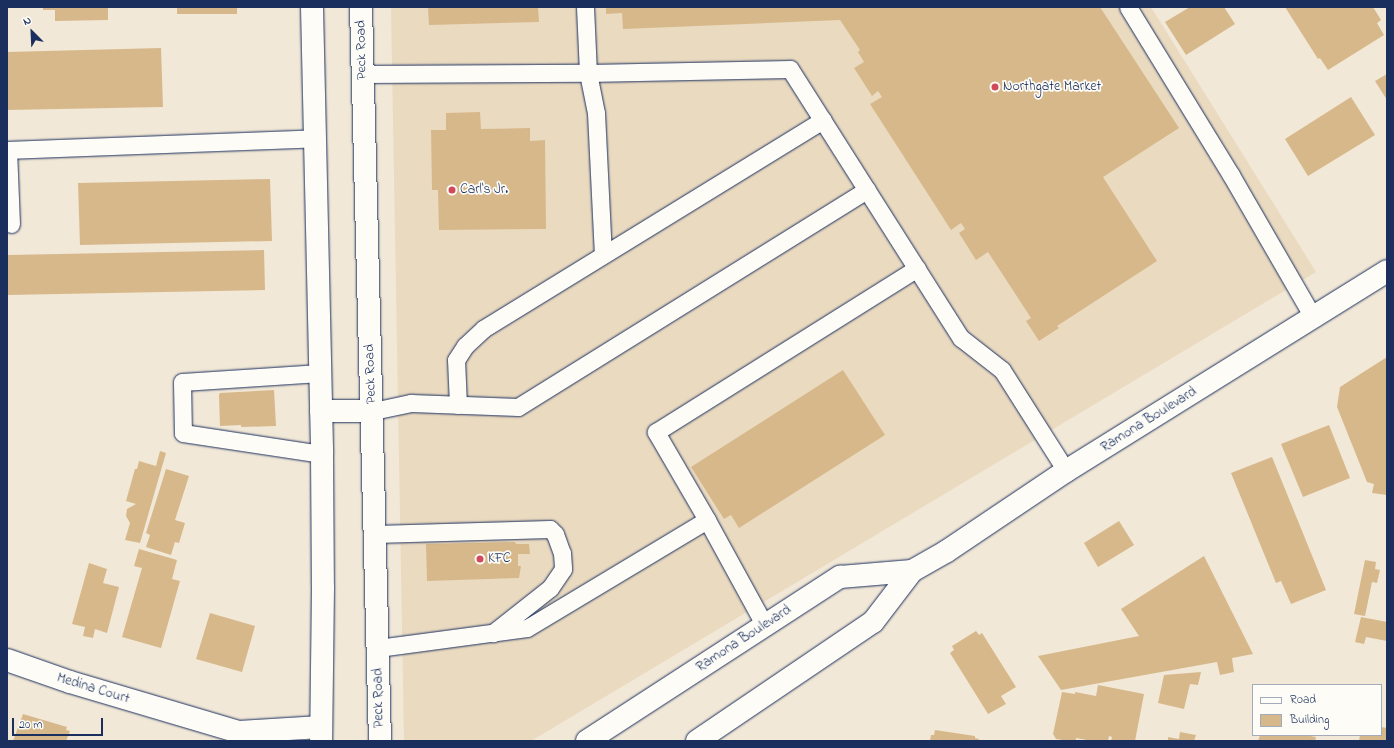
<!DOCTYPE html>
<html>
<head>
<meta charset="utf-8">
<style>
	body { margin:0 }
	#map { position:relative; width:1394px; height:748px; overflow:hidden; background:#f2e8d7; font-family:"Indie Flower",sans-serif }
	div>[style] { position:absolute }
	.built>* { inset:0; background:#eadac0 }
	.building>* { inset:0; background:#d7b88b }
	.roads { filter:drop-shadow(0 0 1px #1b2f5e) drop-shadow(0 0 1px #1b2f5e) }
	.lane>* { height:17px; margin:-8.5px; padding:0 8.5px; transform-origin:8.5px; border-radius:8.5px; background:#fdfcf7 }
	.street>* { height:22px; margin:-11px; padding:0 11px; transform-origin:11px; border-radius:11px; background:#fdfcf7 }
	.secondary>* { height:22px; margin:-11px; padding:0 11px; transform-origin:11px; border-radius:11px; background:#fdfcf7 }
	.primary>* { height:22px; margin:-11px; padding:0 11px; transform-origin:11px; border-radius:11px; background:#fdfcf7 }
	.dots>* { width:11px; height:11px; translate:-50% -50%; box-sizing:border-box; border:2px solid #fdfcf7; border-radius:50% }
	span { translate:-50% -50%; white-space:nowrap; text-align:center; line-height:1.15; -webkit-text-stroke:3.5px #fdfcf7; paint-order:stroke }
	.street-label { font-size:14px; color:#1b2f5e }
	.poi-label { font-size:14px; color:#1b2f5e }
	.left { translate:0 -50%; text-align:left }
	.frame { position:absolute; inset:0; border:8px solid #1b2f5e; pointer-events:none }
	.legend { position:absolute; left:1252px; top:684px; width:130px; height:52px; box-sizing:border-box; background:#fdfcf7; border:1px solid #a3aaba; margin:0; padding:5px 7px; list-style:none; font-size:12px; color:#1b2f5e }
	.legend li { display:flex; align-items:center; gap:8px; height:20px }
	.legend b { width:20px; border:1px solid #a3aaba }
	.north { position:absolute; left:12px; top:12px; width:40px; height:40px; -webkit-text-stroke:3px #fdfcf7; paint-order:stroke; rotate:336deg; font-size:11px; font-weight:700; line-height:16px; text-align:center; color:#1b2f5e }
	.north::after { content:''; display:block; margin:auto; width:14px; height:18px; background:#1b2f5e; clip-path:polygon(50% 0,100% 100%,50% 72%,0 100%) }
	.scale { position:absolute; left:12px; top:718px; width:91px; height:18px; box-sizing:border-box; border:2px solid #1b2f5e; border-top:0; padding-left:5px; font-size:12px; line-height:14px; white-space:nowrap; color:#1b2f5e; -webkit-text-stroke:3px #fdfcf7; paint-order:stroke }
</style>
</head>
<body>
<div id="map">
	<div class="built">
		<div style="clip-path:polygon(391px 7px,1151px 7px,1316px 272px,531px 741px,404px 741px)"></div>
	</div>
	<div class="building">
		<div style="clip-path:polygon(43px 7px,108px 7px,108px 20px,55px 21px,55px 10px,43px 10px)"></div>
		<div style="clip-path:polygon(177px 7px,237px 7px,237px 14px,177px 14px)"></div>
		<div style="clip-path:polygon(428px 7px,538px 7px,539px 22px,429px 25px)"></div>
		<div style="clip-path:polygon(606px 7px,1100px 7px,1179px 128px,1103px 177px,1157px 261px,1057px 326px,1059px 328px,1039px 341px,1026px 321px,1031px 318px,988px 252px,976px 260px,959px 233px,965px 229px,961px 223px,951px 230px,870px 104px,882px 97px,878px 91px,872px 96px,854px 68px,864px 62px,858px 52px,860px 50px,840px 20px,623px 29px,622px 13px,606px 14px)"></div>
		<div style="clip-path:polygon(1190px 7px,1224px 7px,1235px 24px,1186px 55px,1165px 22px)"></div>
		<div style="clip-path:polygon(1285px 7px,1373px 7px,1381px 20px,1377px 23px,1384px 35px,1328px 70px,1320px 58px,1318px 59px)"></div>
		<div style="clip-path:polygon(161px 48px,163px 107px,7px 110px,7px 52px)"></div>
		<div style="clip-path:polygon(1387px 74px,1387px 100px,1375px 81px)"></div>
		<div style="clip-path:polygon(1351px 97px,1375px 135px,1308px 176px,1285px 139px)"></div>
		<div style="clip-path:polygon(480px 112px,481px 129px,530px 128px,530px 141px,545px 140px,546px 229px,439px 230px,438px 190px,432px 190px,431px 130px,446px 130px,446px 113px)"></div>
		<div style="clip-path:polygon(270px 179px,272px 241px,80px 245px,78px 183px)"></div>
		<div style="clip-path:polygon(264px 250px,265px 290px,7px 295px,7px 255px)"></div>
		<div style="clip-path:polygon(1387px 357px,1387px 495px,1372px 493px,1374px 484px,1367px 482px,1337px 407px,1340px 387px)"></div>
		<div style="clip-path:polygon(843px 370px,885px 435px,739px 528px,731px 515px,724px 519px,691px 467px)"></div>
		<div style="clip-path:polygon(274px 390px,276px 426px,241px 427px,241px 425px,220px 426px,219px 395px,220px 393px)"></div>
		<div style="clip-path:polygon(1329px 425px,1350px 478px,1303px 497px,1281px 444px)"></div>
		<div style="clip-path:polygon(160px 451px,166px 453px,140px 543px,125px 540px,130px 523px,126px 516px,127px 509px,136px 504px,126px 501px,135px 469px,137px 469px,139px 461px,156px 466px)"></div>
		<div style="clip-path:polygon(1272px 457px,1326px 590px,1291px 604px,1281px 581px,1276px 583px,1231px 473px)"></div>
		<div style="clip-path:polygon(166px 469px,189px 476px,175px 520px,185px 523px,179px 543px,175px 542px,171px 555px,146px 547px,150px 535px,146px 533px)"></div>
		<div style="clip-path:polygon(1119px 521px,1134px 545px,1098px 567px,1084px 543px)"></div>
		<div style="clip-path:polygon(515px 542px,516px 544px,529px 544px,530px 554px,518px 554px,518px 566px,521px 566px,519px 578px,427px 581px,426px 544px)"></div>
		<div style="clip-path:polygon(139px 549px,177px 560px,172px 579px,180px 581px,161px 648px,122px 637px,142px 568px,134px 566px)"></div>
		<div style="clip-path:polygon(1204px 556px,1253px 654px,1232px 658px,1234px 672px,1220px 675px,1217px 662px,1061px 690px,1038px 656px,1139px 636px,1121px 609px)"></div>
		<div style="clip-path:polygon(1365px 560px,1376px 562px,1375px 569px,1380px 570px,1377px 583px,1372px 582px,1365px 616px,1354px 614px)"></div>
		<div style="clip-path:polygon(89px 563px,107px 569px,103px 583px,119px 587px,107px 633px,95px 629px,93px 638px,83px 636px,85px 627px,72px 624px)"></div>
		<div style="clip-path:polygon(210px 613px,255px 626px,242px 672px,196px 659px)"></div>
		<div style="clip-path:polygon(1361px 617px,1387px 622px,1387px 641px,1366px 637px,1364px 644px,1355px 642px)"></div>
		<div style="clip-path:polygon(976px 631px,979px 635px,982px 633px,1016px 687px,1001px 696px,1006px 704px,988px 714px,950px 653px,954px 650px,952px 646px)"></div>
		<div style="clip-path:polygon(1201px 672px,1198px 685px,1190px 684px,1184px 709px,1158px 703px,1164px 675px)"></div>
		<div style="clip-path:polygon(1098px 685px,1144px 694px,1135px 741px,1111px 741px,1112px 737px,1109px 736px,1108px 741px,1092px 741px,1076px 738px,1076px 741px,1070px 741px,1056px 739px,1053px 734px,1062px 692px,1075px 694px,1075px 692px,1096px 696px)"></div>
		<div style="clip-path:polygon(23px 714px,67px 727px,66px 730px,70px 731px,66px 741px,13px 741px)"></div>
		<div style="clip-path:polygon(1381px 727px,1387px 728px,1387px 741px,1359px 741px,1360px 735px,1381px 735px)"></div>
		<div style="clip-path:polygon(935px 730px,975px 736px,975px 738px,979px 739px,978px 741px,930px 741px,931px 735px,934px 735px)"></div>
		<div style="clip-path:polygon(1180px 732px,1196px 735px,1194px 741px,1168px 741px,1168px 737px,1179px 739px)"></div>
		<div style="clip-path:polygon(1260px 735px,1305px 735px,1316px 737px,1315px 741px,1258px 741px)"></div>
	</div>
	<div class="roads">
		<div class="lane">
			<div style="left:585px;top:7px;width:66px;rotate:87.4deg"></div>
			<div style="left:588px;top:73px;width:202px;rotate:-1.1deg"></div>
			<div style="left:790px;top:69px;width:319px;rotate:57.6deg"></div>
			<div style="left:961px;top:338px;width:52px;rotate:38deg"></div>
			<div style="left:1002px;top:370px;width:120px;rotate:57.6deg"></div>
			<div style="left:1128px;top:7px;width:197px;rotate:58.5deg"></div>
			<div style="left:1231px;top:175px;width:164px;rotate:60deg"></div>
			<div style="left:362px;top:74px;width:226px;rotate:-0.3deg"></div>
			<div style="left:588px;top:73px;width:41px;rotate:78.7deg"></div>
			<div style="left:596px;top:113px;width:142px;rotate:87.2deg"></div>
			<div style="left:11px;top:224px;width:74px;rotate:-92.3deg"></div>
			<div style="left:8px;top:150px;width:307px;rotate:-2.2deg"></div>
			<div style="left:320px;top:373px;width:138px;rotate:176.3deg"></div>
			<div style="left:182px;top:382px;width:51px;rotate:88.9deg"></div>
			<div style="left:183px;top:433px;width:141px;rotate:8.6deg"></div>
			<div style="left:458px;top:405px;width:45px;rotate:-92.5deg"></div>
			<div style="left:456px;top:360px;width:17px;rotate:-57deg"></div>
			<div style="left:465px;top:346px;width:25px;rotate:-43deg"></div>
			<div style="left:483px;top:329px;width:399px;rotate:-31.6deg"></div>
			<div style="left:373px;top:411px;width:39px;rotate:-12deg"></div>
			<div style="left:411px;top:403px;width:107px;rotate:2.1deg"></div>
			<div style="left:518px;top:407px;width:411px;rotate:-31.9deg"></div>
			<div style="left:707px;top:520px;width:102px;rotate:-120.1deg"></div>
			<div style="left:656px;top:432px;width:308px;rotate:-32.1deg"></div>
			<div style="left:375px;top:534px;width:175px;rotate:-1.6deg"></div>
			<div style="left:550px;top:529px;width:7px;rotate:45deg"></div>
			<div style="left:555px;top:534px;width:20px;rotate:70deg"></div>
			<div style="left:562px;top:553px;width:16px;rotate:86deg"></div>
			<div style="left:563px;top:569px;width:23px;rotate:124deg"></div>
			<div style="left:550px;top:588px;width:73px;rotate:141.7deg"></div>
			<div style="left:378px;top:648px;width:150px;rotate:-7.6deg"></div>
			<div style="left:527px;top:628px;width:210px;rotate:-31deg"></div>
			<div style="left:707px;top:520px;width:121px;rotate:61.3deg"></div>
		</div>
		<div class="street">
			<div style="left:7px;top:660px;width:67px;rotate:19.2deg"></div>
			<div style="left:70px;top:682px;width:176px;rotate:16.5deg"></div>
			<div style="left:239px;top:732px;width:82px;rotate:-3.5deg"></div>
		</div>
		<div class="secondary">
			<div style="left:312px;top:7px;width:447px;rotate:88.7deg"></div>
			<div style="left:322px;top:454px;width:133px;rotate:89.6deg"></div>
			<div style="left:323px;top:587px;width:154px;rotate:90.7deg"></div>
			<div style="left:361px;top:7px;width:734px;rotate:88.52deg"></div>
			<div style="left:321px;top:411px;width:52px"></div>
		</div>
		<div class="primary">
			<div style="left:587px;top:741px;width:302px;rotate:-33deg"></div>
			<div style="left:840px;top:577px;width:72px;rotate:-4.8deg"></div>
			<div style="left:697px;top:741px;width:212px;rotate:-34.1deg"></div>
			<div style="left:873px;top:622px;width:64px;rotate:-52.6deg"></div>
			<div style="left:912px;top:571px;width:40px;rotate:-29.7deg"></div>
			<div style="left:947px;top:551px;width:143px;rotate:-33.9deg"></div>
			<div style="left:1066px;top:471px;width:378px;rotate:-31.9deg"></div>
		</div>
	</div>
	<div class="dots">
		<div style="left:995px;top:87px;background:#d1495b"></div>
		<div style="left:452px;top:190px;background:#d1495b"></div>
		<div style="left:480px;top:559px;background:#d1495b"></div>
	</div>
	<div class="street-label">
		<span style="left:362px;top:50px;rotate:-91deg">Peck Road</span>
		<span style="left:371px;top:374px;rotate:-92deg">Peck Road</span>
		<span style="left:1149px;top:420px;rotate:-32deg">Ramona Boulevard</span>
		<span style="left:744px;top:639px;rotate:-33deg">Ramona Boulevard</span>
		<span style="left:93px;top:689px;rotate:17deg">Medina Court</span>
		<span style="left:379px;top:698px;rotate:-91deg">Peck Road</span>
	</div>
	<div class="poi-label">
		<span class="left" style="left:1003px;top:87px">Northgate Market</span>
		<span class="left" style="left:460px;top:190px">Carl's Jr.</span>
		<span class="left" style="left:488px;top:559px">KFC</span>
	</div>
	<div class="frame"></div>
	<ul class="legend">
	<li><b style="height:5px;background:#fdfcf7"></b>Road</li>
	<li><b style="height:11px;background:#d7b88b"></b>Building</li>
	</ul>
	<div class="north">N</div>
	<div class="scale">20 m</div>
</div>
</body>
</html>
